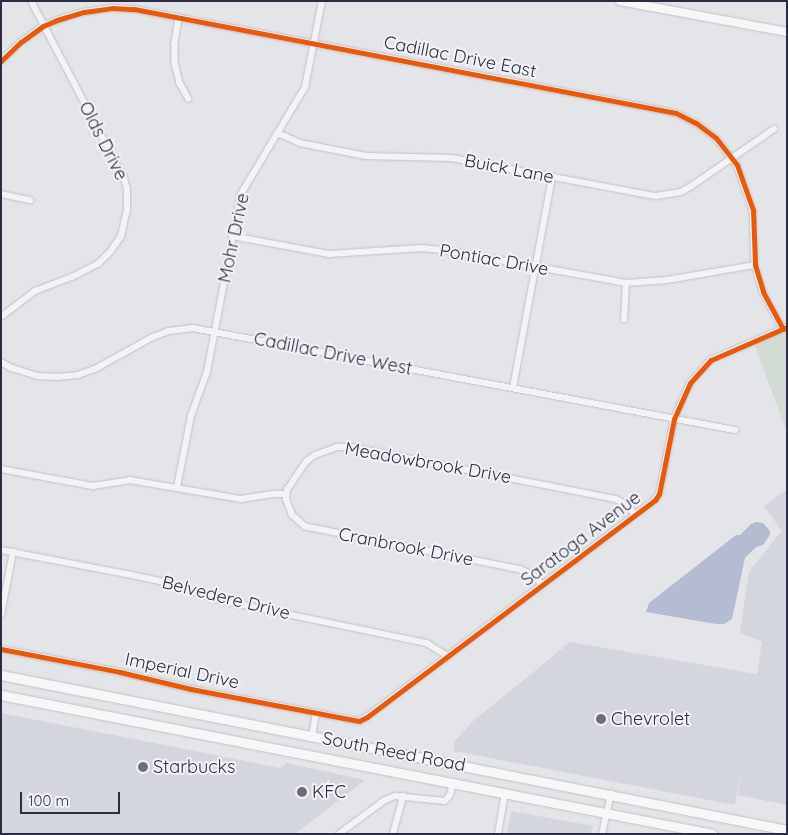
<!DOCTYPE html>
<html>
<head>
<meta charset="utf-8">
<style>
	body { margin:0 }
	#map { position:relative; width:788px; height:835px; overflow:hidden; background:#e4e5e8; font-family:Quicksand,sans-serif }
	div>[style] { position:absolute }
	.built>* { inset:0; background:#d4d6dd }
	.green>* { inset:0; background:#d2dcd4 }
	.water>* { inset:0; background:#b4bcd2 }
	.roads { filter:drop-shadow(0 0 1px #c1c2c6) drop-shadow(0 0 1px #c1c2c6) }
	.street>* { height:5.5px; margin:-2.75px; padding:0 2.75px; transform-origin:2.75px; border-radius:2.75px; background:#f3f3f5 }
	.secondary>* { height:8px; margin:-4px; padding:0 4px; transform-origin:4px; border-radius:4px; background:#f7f7f7 }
	.primary>* { height:9px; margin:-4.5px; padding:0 4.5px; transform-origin:4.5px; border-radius:4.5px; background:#f7f7f7 }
	.cycleway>* { height:5px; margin:-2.5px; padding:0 2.5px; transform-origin:2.5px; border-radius:2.5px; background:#e8590c }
	.dots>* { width:14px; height:14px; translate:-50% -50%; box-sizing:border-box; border:2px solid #f2f3f7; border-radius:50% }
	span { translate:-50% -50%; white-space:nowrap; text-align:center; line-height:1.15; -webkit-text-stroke:4px #f2f3f7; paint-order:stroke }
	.street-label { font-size:18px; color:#2b2e42 }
	.poi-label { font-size:18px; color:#2b2e42 }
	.left { translate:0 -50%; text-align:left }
	.frame { position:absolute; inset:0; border:2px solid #2b2e42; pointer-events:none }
	.scale { position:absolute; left:20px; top:792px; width:100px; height:22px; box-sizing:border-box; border:2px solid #2b2e42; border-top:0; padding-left:6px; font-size:15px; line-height:18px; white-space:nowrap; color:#2b2e42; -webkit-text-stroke:4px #f2f3f7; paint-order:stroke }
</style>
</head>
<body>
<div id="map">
	<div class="built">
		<div style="clip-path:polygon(787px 490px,787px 805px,738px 795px,741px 772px,735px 805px,454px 751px,454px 742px,471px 723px,570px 642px,757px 674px,762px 642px,740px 633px,749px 571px,782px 531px,764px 506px)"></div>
		<div style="clip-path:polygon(1px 713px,281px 768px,287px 763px,365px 780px,295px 834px,1px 834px)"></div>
		<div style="clip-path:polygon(511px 811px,593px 826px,591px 834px,507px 834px)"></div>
	</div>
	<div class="green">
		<div style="clip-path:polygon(787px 327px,787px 432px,753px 341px)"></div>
	</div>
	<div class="water">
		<div style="clip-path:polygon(756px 522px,763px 523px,770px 531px,770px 535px,763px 545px,756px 547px,745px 558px,732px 619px,724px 624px,716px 624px,646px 612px,649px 603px,736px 535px,740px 535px,751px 524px)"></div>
	</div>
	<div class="roads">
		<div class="street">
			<div style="left:179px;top:18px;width:26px;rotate:99deg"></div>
			<div style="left:175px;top:44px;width:19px;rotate:90deg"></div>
			<div style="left:175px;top:63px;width:21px;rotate:76deg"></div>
			<div style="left:180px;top:83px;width:18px;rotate:61deg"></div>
			<div style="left:1px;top:61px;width:28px;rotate:-44deg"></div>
			<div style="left:21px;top:42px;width:27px;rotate:-36deg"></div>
			<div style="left:43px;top:26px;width:15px;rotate:-23deg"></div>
			<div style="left:57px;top:20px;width:28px;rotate:-17deg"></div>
			<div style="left:84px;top:12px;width:28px;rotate:-8deg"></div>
			<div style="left:112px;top:8px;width:22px;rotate:3deg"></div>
			<div style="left:134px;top:9px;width:552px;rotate:10.86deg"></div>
			<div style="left:676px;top:113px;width:22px;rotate:27deg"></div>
			<div style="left:696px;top:123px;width:25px;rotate:37deg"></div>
			<div style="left:716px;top:138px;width:34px;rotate:52deg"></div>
			<div style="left:737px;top:165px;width:48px;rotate:70.4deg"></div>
			<div style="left:753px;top:210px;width:55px;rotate:87.9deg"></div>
			<div style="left:755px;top:265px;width:28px;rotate:73deg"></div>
			<div style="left:763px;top:292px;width:42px;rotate:61.6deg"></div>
			<div style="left:278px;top:133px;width:24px;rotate:24deg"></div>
			<div style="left:300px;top:143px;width:67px;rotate:11.1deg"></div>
			<div style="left:366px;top:156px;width:86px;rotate:1.3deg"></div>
			<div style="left:452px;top:158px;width:208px;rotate:10.6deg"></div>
			<div style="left:656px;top:196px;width:25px;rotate:-9deg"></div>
			<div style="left:681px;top:192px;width:10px;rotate:-29deg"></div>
			<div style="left:690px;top:187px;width:102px;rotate:-34.6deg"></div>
			<div style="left:1px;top:194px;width:30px;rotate:12deg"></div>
			<div style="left:232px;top:236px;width:99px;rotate:10.5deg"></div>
			<div style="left:329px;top:254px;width:93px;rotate:-3.7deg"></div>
			<div style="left:422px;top:248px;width:27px;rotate:6deg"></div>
			<div style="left:449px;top:251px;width:180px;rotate:10.2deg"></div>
			<div style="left:626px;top:283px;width:41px;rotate:-4.2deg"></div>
			<div style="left:667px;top:280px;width:89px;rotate:-9.7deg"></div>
			<div style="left:1px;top:317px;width:43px;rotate:-37.4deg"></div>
			<div style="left:35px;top:291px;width:40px;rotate:-21deg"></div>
			<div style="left:72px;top:277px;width:29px;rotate:-27deg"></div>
			<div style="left:98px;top:264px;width:17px;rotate:-45deg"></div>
			<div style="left:110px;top:252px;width:19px;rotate:-55deg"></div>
			<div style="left:121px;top:236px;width:27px;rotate:-77deg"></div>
			<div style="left:127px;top:210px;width:21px;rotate:-90deg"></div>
			<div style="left:127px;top:189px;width:10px;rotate:-107deg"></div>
			<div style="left:124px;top:179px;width:201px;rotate:-117.6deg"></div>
			<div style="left:624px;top:320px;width:37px;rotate:-87deg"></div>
			<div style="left:1px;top:362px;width:13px;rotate:29deg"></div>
			<div style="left:12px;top:368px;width:27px;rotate:17deg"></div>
			<div style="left:38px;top:376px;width:19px;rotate:3deg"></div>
			<div style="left:57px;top:377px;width:21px;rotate:-5deg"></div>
			<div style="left:78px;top:375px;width:20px;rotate:-20deg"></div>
			<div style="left:97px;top:368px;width:64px;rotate:-29deg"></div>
			<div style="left:153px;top:337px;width:17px;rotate:-21deg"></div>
			<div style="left:169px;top:331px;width:24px;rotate:-7deg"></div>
			<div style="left:193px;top:328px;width:552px;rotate:10.66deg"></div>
			<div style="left:513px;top:388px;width:215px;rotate:-79.5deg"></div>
			<div style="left:1px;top:469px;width:94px;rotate:10.5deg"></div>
			<div style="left:93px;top:486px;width:37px;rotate:-9deg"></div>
			<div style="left:130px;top:480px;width:113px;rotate:9.7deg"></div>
			<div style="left:241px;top:499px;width:32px;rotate:-9deg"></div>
			<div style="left:273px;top:494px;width:13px"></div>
			<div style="left:177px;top:487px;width:72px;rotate:-78.8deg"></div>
			<div style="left:191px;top:416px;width:47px;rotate:-70deg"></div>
			<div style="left:207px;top:372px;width:181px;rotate:-79.2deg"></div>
			<div style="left:241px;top:194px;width:125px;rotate:-59.1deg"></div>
			<div style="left:305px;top:87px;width:88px;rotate:-78.8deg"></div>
			<div style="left:1px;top:550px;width:128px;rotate:10.8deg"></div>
			<div style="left:127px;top:574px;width:34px;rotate:12deg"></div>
			<div style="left:160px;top:581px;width:67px;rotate:17.4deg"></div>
			<div style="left:224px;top:601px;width:207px;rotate:11.7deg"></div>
			<div style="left:427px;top:643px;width:25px;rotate:32deg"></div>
			<div style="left:542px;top:585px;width:12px;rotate:-132deg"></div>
			<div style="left:534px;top:576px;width:14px;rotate:-155deg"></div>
			<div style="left:521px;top:570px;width:220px;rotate:-168.7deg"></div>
			<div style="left:305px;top:527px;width:18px;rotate:-137deg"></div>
			<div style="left:292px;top:515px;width:17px;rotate:-111deg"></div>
			<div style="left:286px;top:499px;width:9px;rotate:-84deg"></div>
			<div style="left:287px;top:490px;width:34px;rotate:-56deg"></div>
			<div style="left:306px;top:462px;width:11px;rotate:-38deg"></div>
			<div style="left:315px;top:455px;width:23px;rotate:-20deg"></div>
			<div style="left:337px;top:447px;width:14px"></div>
			<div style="left:351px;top:447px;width:270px;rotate:11.1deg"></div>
			<div style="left:616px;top:499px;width:11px;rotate:27deg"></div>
			<div style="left:626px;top:504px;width:13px;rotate:48deg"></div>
			<div style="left:1px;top:615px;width:64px;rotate:-79.2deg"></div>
			<div style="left:1px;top:649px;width:121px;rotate:10.9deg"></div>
			<div style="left:120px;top:672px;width:73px;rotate:13.5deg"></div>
			<div style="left:191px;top:689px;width:171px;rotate:10.8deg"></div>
			<div style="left:359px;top:721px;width:9px;rotate:-27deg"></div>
			<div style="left:367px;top:717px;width:361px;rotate:-37deg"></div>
			<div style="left:655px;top:500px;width:7px;rotate:-56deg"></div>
			<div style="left:659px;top:494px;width:76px;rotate:-78.7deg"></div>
			<div style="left:674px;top:419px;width:39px;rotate:-66deg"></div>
			<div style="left:690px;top:383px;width:31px;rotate:-48deg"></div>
			<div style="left:711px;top:360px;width:83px;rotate:-23.5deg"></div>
			<div style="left:312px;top:736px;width:23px;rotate:-80deg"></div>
			<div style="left:339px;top:834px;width:57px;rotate:-36.5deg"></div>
			<div style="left:385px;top:800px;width:11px;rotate:-22deg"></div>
			<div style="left:395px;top:796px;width:50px;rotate:5.7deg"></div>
			<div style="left:445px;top:801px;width:8px;rotate:-50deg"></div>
			<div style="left:450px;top:795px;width:12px;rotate:-76deg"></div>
			<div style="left:393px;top:834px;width:39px;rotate:-75deg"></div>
			<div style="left:498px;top:834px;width:42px;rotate:-80.3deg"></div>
			<div style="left:602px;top:834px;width:41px;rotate:-77.3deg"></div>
		</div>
		<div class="secondary">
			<div style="left:620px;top:1px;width:170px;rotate:10.5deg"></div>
		</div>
		<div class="primary">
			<div style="left:1px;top:675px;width:801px;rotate:11.16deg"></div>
			<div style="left:1px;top:695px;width:725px;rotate:11.05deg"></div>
		</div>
	</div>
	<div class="cycleway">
		<div style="left:1px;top:61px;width:28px;rotate:-44deg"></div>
		<div style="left:21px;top:42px;width:27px;rotate:-36deg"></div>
		<div style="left:43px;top:26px;width:15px;rotate:-23deg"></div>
		<div style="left:57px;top:20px;width:28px;rotate:-17deg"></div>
		<div style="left:84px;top:12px;width:28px;rotate:-8deg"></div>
		<div style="left:112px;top:8px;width:22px;rotate:3deg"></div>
		<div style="left:134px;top:9px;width:552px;rotate:10.86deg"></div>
		<div style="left:676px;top:113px;width:22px;rotate:27deg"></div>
		<div style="left:696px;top:123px;width:25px;rotate:37deg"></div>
		<div style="left:716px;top:138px;width:34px;rotate:52deg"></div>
		<div style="left:737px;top:165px;width:48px;rotate:70.4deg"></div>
		<div style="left:753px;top:210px;width:55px;rotate:87.9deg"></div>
		<div style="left:755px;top:265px;width:28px;rotate:73deg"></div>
		<div style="left:763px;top:292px;width:42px;rotate:61.6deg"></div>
		<div style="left:1px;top:649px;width:121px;rotate:10.9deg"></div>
		<div style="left:120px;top:672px;width:73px;rotate:13.5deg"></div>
		<div style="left:191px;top:689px;width:171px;rotate:10.8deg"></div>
		<div style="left:359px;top:721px;width:9px;rotate:-27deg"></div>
		<div style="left:367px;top:717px;width:361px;rotate:-37deg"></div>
		<div style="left:655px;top:500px;width:7px;rotate:-56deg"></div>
		<div style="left:659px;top:494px;width:76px;rotate:-78.7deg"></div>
		<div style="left:674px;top:419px;width:39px;rotate:-66deg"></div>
		<div style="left:690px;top:383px;width:31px;rotate:-48deg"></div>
		<div style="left:711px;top:360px;width:83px;rotate:-23.5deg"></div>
	</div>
	<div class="dots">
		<div style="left:601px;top:719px;background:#6c6e7c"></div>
		<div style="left:143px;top:767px;background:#6c6e7c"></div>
		<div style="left:302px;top:792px;background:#6c6e7c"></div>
	</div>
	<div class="street-label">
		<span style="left:460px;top:57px;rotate:11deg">Cadillac Drive East</span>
		<span style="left:103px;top:141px;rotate:63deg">Olds Drive</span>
		<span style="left:509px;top:169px;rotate:11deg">Buick Lane</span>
		<span style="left:234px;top:238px;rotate:-78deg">Mohr Drive</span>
		<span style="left:494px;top:260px;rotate:10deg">Pontiac Drive</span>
		<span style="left:333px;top:354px;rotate:11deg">Cadillac Drive West</span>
		<span style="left:428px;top:463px;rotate:10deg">Meadowbrook Drive</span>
		<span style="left:581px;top:539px;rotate:-37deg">Saratoga Avenue</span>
		<span style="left:406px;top:547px;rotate:11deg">Cranbrook Drive</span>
		<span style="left:226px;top:598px;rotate:14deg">Belvedere Drive</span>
		<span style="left:182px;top:671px;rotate:12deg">Imperial Drive</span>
		<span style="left:394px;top:752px;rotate:11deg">South Reed Road</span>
	</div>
	<div class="poi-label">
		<span class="left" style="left:611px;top:719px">Chevrolet</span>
		<span class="left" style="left:153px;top:767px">Starbucks</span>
		<span class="left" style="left:312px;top:792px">KFC</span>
	</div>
	<div class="frame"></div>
	<div class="scale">100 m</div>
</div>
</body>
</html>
